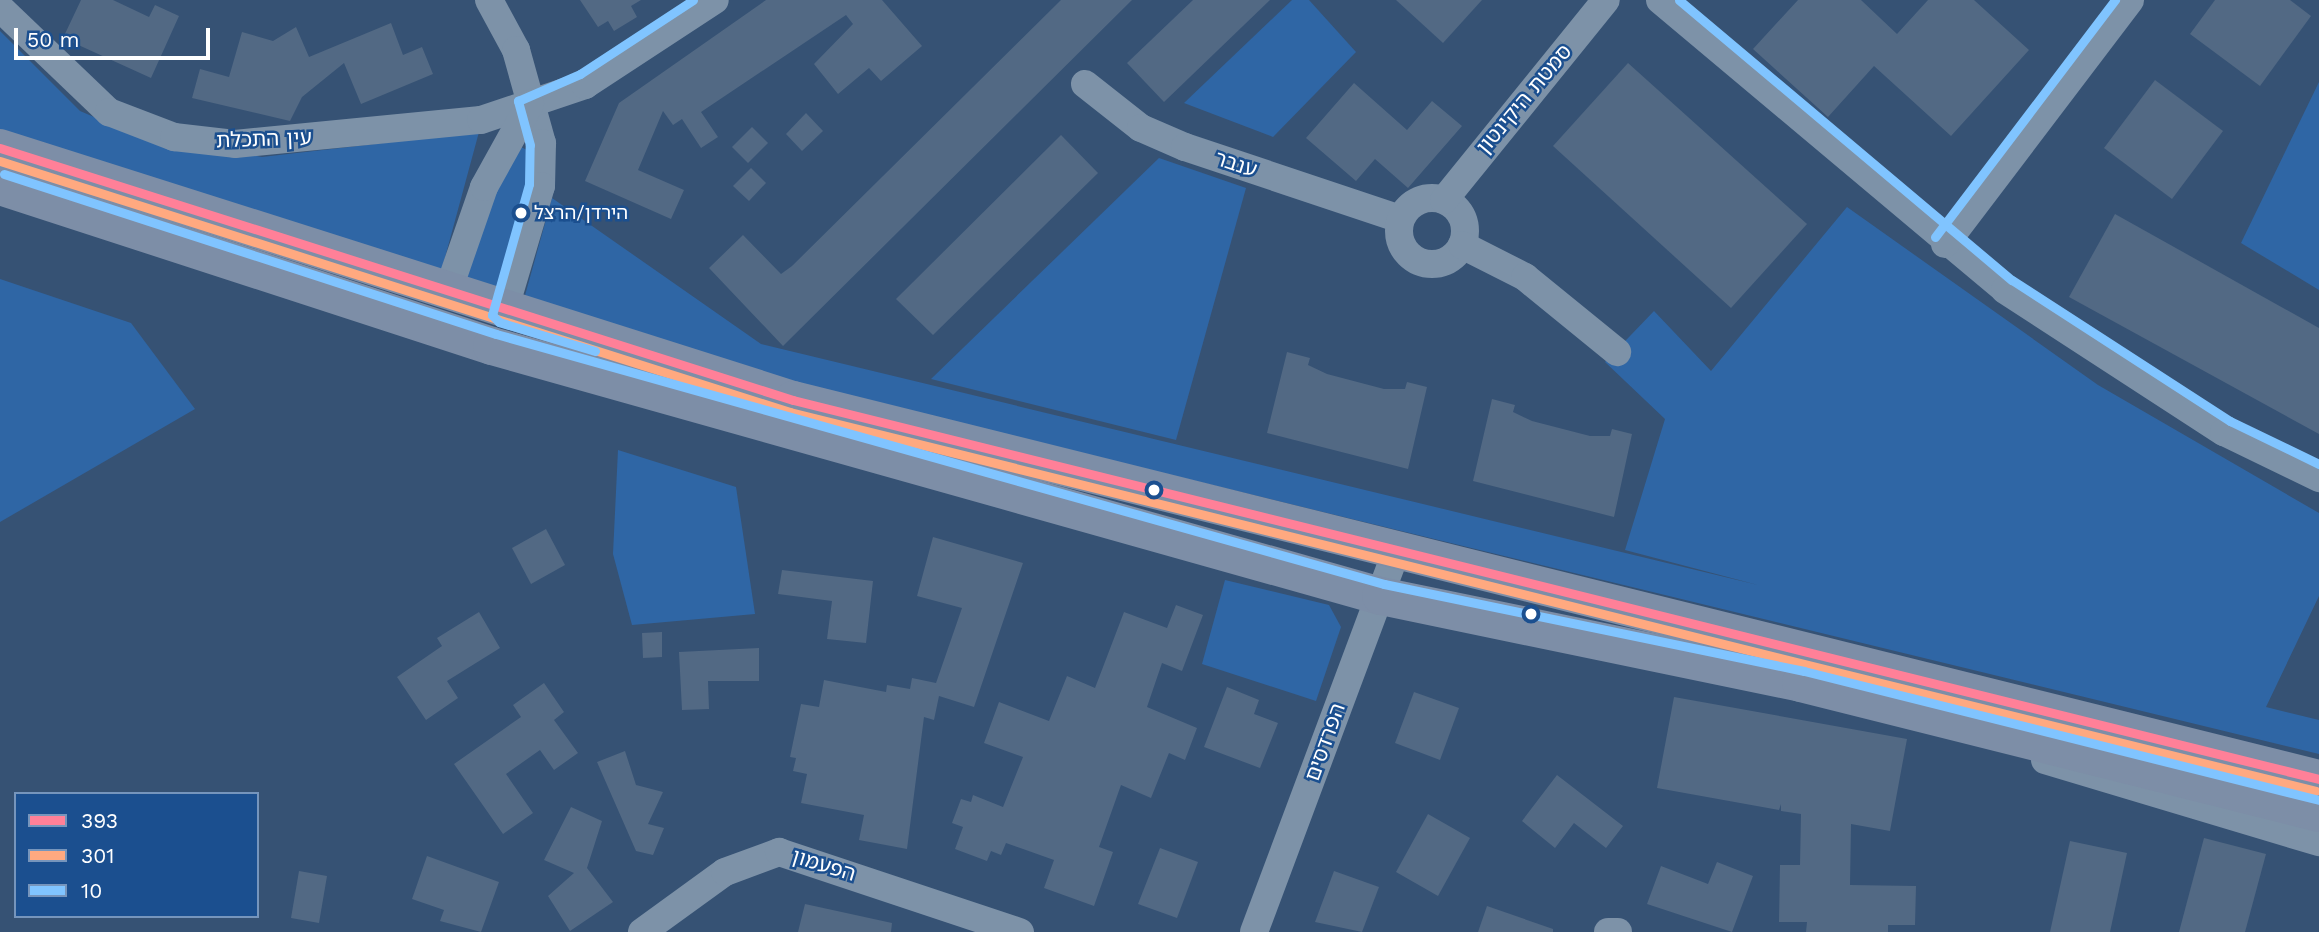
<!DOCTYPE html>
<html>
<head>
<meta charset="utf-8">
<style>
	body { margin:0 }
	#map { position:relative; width:2319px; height:932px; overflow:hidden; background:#365274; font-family:"Work Sans","Noto Sans Hebrew",sans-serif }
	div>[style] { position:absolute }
	.green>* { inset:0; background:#2f66a5 }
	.building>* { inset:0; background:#526984 }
	.minor>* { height:28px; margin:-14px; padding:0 14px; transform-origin:14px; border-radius:14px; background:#7d92a8 }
	.minor>.ring { margin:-14px; padding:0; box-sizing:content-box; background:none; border:28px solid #7d92a8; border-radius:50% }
	.primary>* { height:38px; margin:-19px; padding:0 19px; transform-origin:19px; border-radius:19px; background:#7d8ea7 }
	.bus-1>* { height:9px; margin:-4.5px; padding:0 4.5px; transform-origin:4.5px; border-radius:4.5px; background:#ff8098 }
	.bus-2>* { height:9px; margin:-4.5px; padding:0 4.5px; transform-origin:4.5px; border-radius:4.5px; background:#ffa980 }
	.bus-3>* { height:9px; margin:-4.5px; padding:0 4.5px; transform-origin:4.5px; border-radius:4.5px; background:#80c4ff }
	.dots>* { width:19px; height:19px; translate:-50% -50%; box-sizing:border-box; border:4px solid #1b4f8f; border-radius:50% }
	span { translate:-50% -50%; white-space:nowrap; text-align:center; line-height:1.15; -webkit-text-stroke:5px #1b4f8f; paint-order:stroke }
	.bus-label { font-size:19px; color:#fff }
	.left { translate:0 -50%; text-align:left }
	.street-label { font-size:21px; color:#fff }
	.legend { position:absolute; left:14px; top:792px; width:245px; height:126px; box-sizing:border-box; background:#1b4f8f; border:2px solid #7695bc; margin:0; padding:9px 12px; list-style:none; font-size:21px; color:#fff }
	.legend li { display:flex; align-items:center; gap:14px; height:35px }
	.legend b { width:35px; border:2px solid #7695bc }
	.scale { position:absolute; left:14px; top:28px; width:196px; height:32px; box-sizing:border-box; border:4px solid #fff; border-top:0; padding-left:9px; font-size:21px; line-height:24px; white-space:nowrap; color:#fff; -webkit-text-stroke:5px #1b4f8f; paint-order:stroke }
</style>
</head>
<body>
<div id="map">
	<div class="green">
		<div style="clip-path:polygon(1292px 0,1309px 0,1356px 52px,1273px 137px,1184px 103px)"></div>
		<div style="clip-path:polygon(0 31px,80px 111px,136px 135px,262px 157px,479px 132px,440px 276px,0 134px)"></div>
		<div style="clip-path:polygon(2319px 82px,2319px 290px,2241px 243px)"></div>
		<div style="clip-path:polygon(515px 144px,535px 154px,502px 302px,457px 284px)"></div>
		<div style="clip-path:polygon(1159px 158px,1246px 188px,1176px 440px,931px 379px)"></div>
		<div style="clip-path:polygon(552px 198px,761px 344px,1758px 585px,1625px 550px,1665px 419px,1605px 362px,1654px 311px,1711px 371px,1847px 207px,2098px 385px,2319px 513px,2319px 596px,2266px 707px,2319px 720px,2319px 754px,788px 382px,524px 299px)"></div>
		<div style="clip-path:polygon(0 279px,131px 323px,195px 409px,0 522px)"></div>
		<div style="clip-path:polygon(618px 450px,736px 487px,755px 614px,632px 625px,613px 554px)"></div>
		<div style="clip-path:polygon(1225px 580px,1329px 605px,1341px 627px,1316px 701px,1202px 664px)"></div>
	</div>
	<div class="building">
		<div style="clip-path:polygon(81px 0,113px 0,149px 17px,155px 5px,179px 16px,151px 78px,63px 38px)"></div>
		<div style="clip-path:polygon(580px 0,641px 0,631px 6px,637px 17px,614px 31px,608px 21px,598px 27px)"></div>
		<div style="clip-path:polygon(766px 0,882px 0,922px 46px,881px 81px,869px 68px,838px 94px,814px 64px,853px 24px,846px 15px,701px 112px,718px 137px,701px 148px,682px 119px,673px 125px,663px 111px,638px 170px,684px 190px,671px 219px,585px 181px,619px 103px)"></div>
		<div style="clip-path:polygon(1061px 0,1132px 0,783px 346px,709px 268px,743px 235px,781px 274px,792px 266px)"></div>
		<div style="clip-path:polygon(1193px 0,1270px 0,1164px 102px,1127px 63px)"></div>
		<div style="clip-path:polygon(1396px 0,1482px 0,1443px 43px)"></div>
		<div style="clip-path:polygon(1798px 0,1861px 0,1897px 34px,1928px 0,1974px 0,2029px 50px,1951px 136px,1874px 66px,1828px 117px,1753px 49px)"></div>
		<div style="clip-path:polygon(2215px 0,2290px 0,2311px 16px,2260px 86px,2190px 34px)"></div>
		<div style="clip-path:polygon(391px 23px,403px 55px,422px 47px,433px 74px,361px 104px,344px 63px,302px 97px,290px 121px,192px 98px,200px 69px,229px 77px,242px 32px,273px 41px,296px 27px,309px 57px)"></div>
		<div style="clip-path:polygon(1628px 63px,1807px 224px,1731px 308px,1553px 146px)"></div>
		<div style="clip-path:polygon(2155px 80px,2223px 131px,2172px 199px,2104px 148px)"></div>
		<div style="clip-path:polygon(1354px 83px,1407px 130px,1432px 101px,1462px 126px,1408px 188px,1375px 159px,1356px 181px,1306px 138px)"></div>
		<div style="clip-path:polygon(806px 113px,823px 131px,802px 151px,786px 134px)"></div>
		<div style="clip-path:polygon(752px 127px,768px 143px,748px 163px,732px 147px)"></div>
		<div style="clip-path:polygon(1061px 135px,1098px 173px,933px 335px,896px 299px)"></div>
		<div style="clip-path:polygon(751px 168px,766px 183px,749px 201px,733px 186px)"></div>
		<div style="clip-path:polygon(2115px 214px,2319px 328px,2319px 434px,2069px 297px)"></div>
		<div style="clip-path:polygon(1287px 352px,1310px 358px,1308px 365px,1327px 374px,1384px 389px,1405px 389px,1407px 382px,1427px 387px,1408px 469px,1267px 433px)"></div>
		<div style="clip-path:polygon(1492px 399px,1515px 405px,1513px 412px,1532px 421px,1590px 436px,1610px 436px,1612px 429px,1632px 434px,1614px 517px,1473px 481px)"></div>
		<div style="clip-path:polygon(546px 529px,565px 565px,531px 584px,512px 548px)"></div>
		<div style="clip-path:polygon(933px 537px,1023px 563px,974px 707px,939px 696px,934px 720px,924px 717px,907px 849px,859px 840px,864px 815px,801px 803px,807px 774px,793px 771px,796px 758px,790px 757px,801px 704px,819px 707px,824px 680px,886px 692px,887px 685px,910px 689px,912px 678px,936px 683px,962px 608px,917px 596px)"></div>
		<div style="clip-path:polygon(782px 570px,873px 581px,866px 643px,827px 639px,832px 601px,778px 594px)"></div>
		<div style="clip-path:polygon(1176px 605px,1203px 615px,1182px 671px,1162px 663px,1147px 707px,1197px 728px,1185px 760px,1169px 753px,1151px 798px,1121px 785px,1099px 847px,1113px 852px,1094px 906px,1044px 888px,1054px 860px,1006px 843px,1001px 855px,991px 851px,987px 861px,955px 849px,963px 827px,952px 823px,961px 799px,971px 802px,973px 795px,1003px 807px,1023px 757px,984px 743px,999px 702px,1049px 721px,1067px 676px,1095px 688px,1124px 612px,1167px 628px)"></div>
		<div style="clip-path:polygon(479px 612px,500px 648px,447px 681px,458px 698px,426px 720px,397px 677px,442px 646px,437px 638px)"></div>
		<div style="clip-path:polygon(662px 632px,662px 657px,643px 658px,642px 633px)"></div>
		<div style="clip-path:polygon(759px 648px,759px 681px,708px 681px,709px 709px,682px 710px,679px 652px)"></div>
		<div style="clip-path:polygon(544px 683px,564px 712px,554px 720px,578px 753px,554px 770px,540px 750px,506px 774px,533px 813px,503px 834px,454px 764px,521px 717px,513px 705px)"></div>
		<div style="clip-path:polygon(1227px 687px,1259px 700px,1254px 714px,1278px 723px,1260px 768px,1204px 747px)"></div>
		<div style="clip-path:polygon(1414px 692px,1459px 708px,1440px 760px,1395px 743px)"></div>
		<div style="clip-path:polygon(1674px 697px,1907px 739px,1890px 831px,1851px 824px,1850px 885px,1916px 886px,1915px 925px,1888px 925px,1888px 932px,1806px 932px,1807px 922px,1779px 922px,1780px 865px,1800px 865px,1801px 814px,1781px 811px,1781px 804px,1779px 810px,1657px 788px)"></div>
		<div style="clip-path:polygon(625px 751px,636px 785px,663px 792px,648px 824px,664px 828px,653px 855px,636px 851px,597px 762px)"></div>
		<div style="clip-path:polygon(1557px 775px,1623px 826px,1606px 848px,1574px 823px,1555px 848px,1522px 821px)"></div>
		<div style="clip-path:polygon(571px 807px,602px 821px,587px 868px,613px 902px,570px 931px,548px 896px,574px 873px,544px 860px)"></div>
		<div style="clip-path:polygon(1428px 814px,1470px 838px,1438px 896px,1396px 872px)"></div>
		<div style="clip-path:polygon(2204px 838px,2266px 854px,2245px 932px,2179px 932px)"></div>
		<div style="clip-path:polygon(2070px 841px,2127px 853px,2110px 932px,2050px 932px)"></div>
		<div style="clip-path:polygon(1160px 848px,1198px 862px,1177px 918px,1138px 904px)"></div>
		<div style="clip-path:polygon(427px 856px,499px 882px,481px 932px,440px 921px,444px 910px,412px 899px)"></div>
		<div style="clip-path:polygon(1717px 862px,1753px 876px,1732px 932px,1647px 904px,1661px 866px,1708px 884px)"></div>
		<div style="clip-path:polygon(299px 871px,327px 876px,319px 923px,291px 918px)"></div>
		<div style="clip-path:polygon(1334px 871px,1379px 887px,1362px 932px,1315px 922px)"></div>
		<div style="clip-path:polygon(805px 904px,892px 923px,891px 932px,798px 932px)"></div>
		<div style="clip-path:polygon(1487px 906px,1553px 929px,1553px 932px,1478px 932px)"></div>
	</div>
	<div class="minor">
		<div style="left:489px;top:0;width:57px;rotate:61.6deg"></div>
		<div style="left:516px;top:50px;width:97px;rotate:74.4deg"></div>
		<div style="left:542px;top:143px;width:43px;rotate:91.3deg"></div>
		<div style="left:541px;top:186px;width:130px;rotate:106.5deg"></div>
		<div style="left:1660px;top:0;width:451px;rotate:40deg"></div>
		<div style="left:2005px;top:290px;width:261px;rotate:33deg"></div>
		<div style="left:2224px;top:432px;width:106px;rotate:25.8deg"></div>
		<div style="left:0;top:8px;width:151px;rotate:43.7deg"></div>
		<div style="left:109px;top:112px;width:70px;rotate:21deg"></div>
		<div style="left:174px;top:137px;width:61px;rotate:6.5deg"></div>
		<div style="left:235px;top:144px;width:247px;rotate:-5.6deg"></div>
		<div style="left:481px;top:120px;width:110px;rotate:-18.6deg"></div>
		<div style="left:585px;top:85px;width:155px;rotate:-33.2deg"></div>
		<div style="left:1085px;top:84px;width:71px;rotate:38.2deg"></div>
		<div style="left:1141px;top:128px;width:48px;rotate:23.4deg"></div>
		<div style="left:1185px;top:147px;width:227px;rotate:18.5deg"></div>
		<div class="ring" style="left:1399px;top:198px;width:38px;height:38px"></div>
		<div style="left:1444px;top:200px;width:257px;rotate:-51deg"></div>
		<div style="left:1945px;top:244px;width:306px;rotate:-52.8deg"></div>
		<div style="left:1462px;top:245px;width:71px;rotate:26.9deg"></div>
		<div style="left:1525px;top:277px;width:119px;rotate:39.2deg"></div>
		<div style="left:447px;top:294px;width:113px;rotate:-70.9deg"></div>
		<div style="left:484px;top:187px;width:95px;rotate:-61deg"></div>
		<div style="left:2045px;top:760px;width:286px;rotate:16.7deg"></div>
		<div style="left:642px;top:932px;width:102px;rotate:-35.9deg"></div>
		<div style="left:725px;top:872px;width:58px;rotate:-20.3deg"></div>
		<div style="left:779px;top:852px;width:254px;rotate:18.4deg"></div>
		<div style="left:1254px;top:932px;width:406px;rotate:-69.5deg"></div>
		<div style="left:1608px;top:932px;width:10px"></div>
	</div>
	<div class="primary">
		<div style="left:0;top:148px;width:832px;rotate:17.63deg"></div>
		<div style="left:793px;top:400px;width:1572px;rotate:13.95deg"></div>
		<div style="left:0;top:186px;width:517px;rotate:18.01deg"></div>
		<div style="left:492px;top:346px;width:923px;rotate:15.71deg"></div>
		<div style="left:1381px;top:596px;width:429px;rotate:11.7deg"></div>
		<div style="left:1801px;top:683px;width:534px;rotate:14.09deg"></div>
	</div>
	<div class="bus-1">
		<div style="left:0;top:148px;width:832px;rotate:17.63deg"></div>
		<div style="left:793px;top:400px;width:1572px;rotate:13.95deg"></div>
	</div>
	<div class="bus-2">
		<div style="left:0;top:161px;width:829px;rotate:17.63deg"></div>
		<div style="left:790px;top:412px;width:1572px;rotate:13.95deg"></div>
	</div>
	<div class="bus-3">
		<div style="left:1679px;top:0;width:435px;rotate:40.1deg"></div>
		<div style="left:2012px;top:280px;width:260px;rotate:32.9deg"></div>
		<div style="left:2230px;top:421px;width:99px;rotate:25.8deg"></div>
		<div style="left:4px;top:174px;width:517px;rotate:18.01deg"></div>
		<div style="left:496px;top:334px;width:923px;rotate:15.72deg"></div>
		<div style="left:1384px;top:584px;width:429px;rotate:11.7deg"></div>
		<div style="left:1804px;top:671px;width:531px;rotate:14.06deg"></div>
		<div style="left:1935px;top:237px;width:298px;rotate:-52.8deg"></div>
		<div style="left:595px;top:351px;width:100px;rotate:-163.2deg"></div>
		<div style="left:499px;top:322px;width:10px;rotate:-135deg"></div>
		<div style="left:492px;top:315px;width:136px;rotate:-74.2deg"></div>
		<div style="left:529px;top:184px;width:39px;rotate:-89deg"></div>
		<div style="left:530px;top:145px;width:46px;rotate:-105.3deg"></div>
		<div style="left:518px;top:101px;width:68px;rotate:-23.5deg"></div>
		<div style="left:580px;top:74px;width:135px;rotate:-33.2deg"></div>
	</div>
	<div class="dots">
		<div style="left:521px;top:213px;background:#fff"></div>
		<div style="left:1154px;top:490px;background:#fff"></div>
		<div style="left:1531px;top:614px;background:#fff"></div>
	</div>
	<div class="bus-label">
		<span class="left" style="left:534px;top:213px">הירדן/הרצל</span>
	</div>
	<div class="street-label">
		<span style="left:1524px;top:99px;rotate:-50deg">סמטת היקינטון</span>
		<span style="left:264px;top:139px;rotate:-2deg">עין התכלת</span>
		<span style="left:1236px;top:164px;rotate:18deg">ענבר</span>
		<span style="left:1325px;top:742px;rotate:-70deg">הפרדסים</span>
		<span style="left:824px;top:865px;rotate:17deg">הפעמון</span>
	</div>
	<ul class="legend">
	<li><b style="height:9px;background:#ff8098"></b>393</li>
	<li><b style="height:9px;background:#ffa980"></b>301</li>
	<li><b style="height:9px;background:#80c4ff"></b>10</li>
	</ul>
	<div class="scale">50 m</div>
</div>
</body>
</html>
